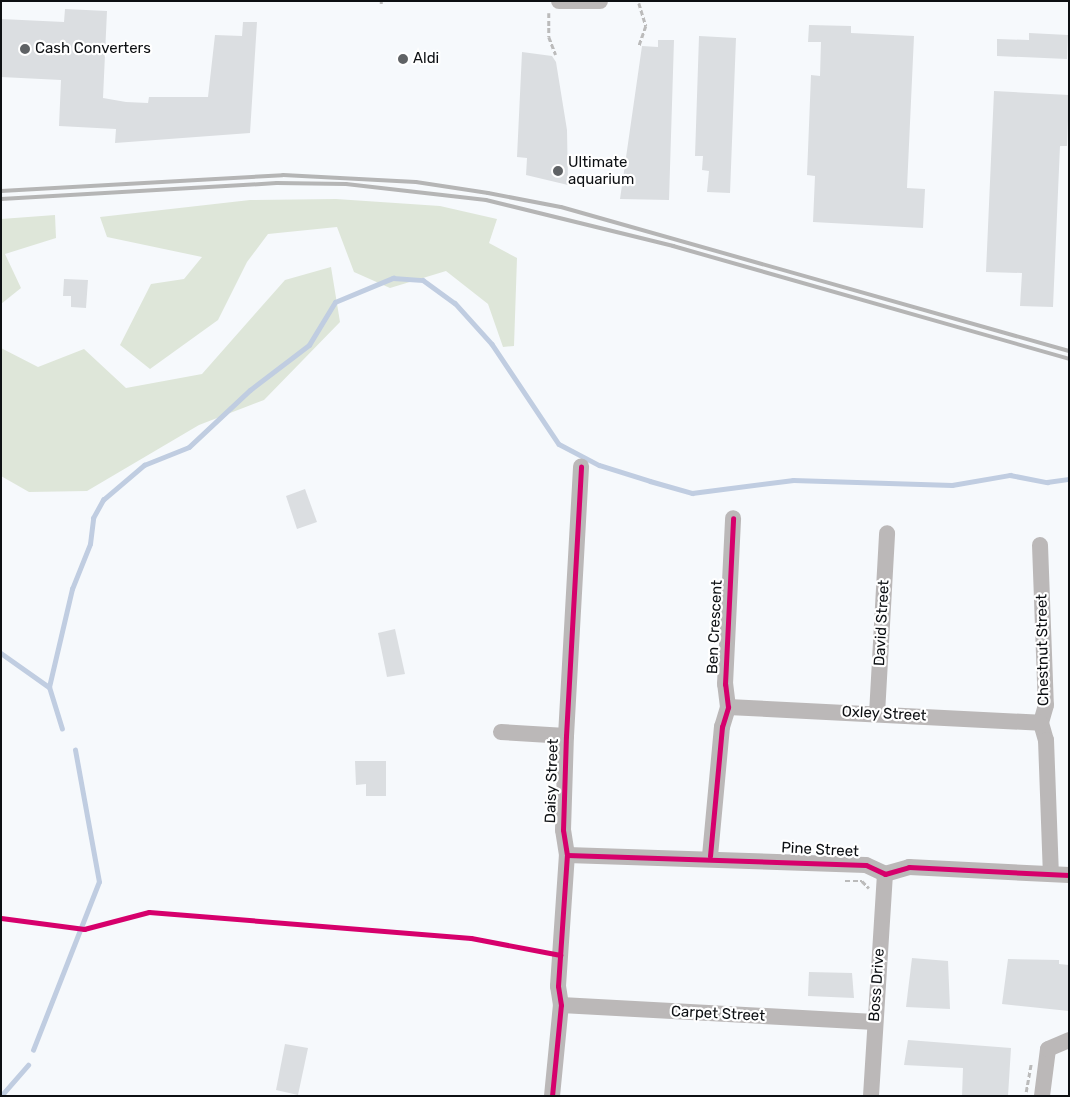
<!DOCTYPE html>
<html>
<head>
<meta charset="utf-8">
<style>
	body { margin:0 }
	#map { position:relative; width:1070px; height:1097px; overflow:hidden; background:#f6f9fc; font-family:Rubik,sans-serif }
	div>[style] { position:absolute }
	.green>* { inset:0; background:#dee6d9 }
	.stream>* { height:4.5px; margin:-2.25px; padding:0 2.25px; transform-origin:2.25px; border-radius:2.25px; background:#c0cde1 }
	.building>* { inset:0; background:#dbdee1 }
	.path>* { height:2.5px; margin-top:-1.25px; transform-origin:0; background:repeating-linear-gradient(90deg,#bbb 0 5px,transparent 0 7.5px) }
	.minor>* { height:16px; margin:-8px; padding:0 8px; transform-origin:8px; border-radius:8px; background:#bbb8b8 }
	.rail>* { height:4px; margin:-2px; padding:0 2px; transform-origin:2px; border-radius:2px; background:#b5b5b5 }
	.cycleway>* { height:5px; margin:-2.5px; padding:0 2.5px; transform-origin:2.5px; border-radius:2.5px; background:#d6006c }
	.dots>* { width:14px; height:14px; translate:-50% -50%; box-sizing:border-box; border:2px solid #fff; border-radius:50% }
	span { translate:-50% -50%; white-space:nowrap; text-align:center; line-height:1.15; -webkit-text-stroke:4.5px #fff; paint-order:stroke }
	.poi-label { font-size:15px; color:#0d1013 }
	.left { translate:0 -50%; text-align:left }
	.street-label { font-size:15px; color:#0d1013 }
	.frame { position:absolute; inset:0; border:2px solid #0d1013; pointer-events:none }
</style>
</head>
<body>
<div id="map">
	<div class="green">
		<div style="clip-path:polygon(336px 199px,440px 206px,497px 219px,489px 243px,517px 258px,514px 346px,503px 347px,488px 304px,446px 271px,390px 288px,354px 272px,337px 227px,268px 234px,247px 262px,218px 320px,150px 369px,120px 345px,151px 284px,184px 279px,202px 257px,107px 237px,100px 217px,250px 200px)"></div>
		<div style="clip-path:polygon(55px 215px,56px 238px,5px 254px,21px 288px,1px 304px,1px 219px)"></div>
		<div style="clip-path:polygon(331px 267px,340px 322px,264px 400px,199px 425px,87px 491px,29px 492px,1px 476px,1px 348px,38px 367px,84px 349px,126px 388px,202px 374px,285px 280px)"></div>
	</div>
	<div class="stream">
		<div style="left:1px;top:653px;width:59px;rotate:35.3deg"></div>
		<div style="left:62px;top:729px;width:44px;rotate:-107.2deg"></div>
		<div style="left:49px;top:687px;width:101px;rotate:-76.8deg"></div>
		<div style="left:72px;top:589px;width:48px;rotate:-68.2deg"></div>
		<div style="left:90px;top:544px;width:26px;rotate:-83deg"></div>
		<div style="left:93px;top:518px;width:21px;rotate:-61deg"></div>
		<div style="left:103px;top:500px;width:54px;rotate:-40.5deg"></div>
		<div style="left:144px;top:465px;width:48px;rotate:-21.8deg"></div>
		<div style="left:189px;top:447px;width:83px;rotate:-43.1deg"></div>
		<div style="left:250px;top:390px;width:74px;rotate:-37.3deg"></div>
		<div style="left:309px;top:345px;width:50px;rotate:-58.8deg"></div>
		<div style="left:335px;top:302px;width:63px;rotate:-22.5deg"></div>
		<div style="left:393px;top:278px;width:30px;rotate:4deg"></div>
		<div style="left:423px;top:280px;width:39px;rotate:36deg"></div>
		<div style="left:455px;top:303px;width:55px;rotate:47.9deg"></div>
		<div style="left:492px;top:344px;width:120px;rotate:56.2deg"></div>
		<div style="left:559px;top:444px;width:45px;rotate:27.7deg"></div>
		<div style="left:599px;top:465px;width:53px;rotate:17.4deg"></div>
		<div style="left:650px;top:481px;width:44px;rotate:15.9deg"></div>
		<div style="left:692px;top:493px;width:102px;rotate:-7.3deg"></div>
		<div style="left:793px;top:480px;width:159px;rotate:1.8deg"></div>
		<div style="left:952px;top:485px;width:59px;rotate:-9.8deg"></div>
		<div style="left:1010px;top:475px;width:38px;rotate:11deg"></div>
		<div style="left:1047px;top:482px;width:22px;rotate:-8deg"></div>
		<div style="left:33px;top:1050px;width:180px;rotate:-68.6deg"></div>
		<div style="left:99px;top:882px;width:134px;rotate:-100.3deg"></div>
		<div style="left:1px;top:1096px;width:41px;rotate:-48.9deg"></div>
	</div>
	<div class="building">
		<div style="clip-path:polygon(65px 9px,107px 11px,103px 98px,126px 102px,148px 103px,149px 97px,208px 97px,215px 35px,242px 36px,243px 22px,257px 22px,250px 133px,115px 143px,116px 129px,59px 126px,61px 80px,1px 77px,1px 19px,64px 22px)"></div>
		<div style="clip-path:polygon(809px 25px,851px 26px,851px 33px,914px 36px,907px 188px,925px 189px,923px 228px,813px 222px,815px 176px,807px 175px,811px 75px,820px 76px,821px 42px,808px 42px)"></div>
		<div style="clip-path:polygon(1029px 33px,1068px 35px,1067px 59px,997px 56px,997px 39px,1029px 40px)"></div>
		<div style="clip-path:polygon(699px 36px,736px 38px,730px 193px,707px 192px,709px 171px,702px 170px,703px 156px,695px 156px)"></div>
		<div style="clip-path:polygon(658px 40px,674px 40px,669px 200px,620px 199px,642px 46px,658px 47px)"></div>
		<div style="clip-path:polygon(522px 52px,552px 56px,556px 62px,567px 130px,568px 185px,526px 175px,527px 158px,517px 157px)"></div>
		<div style="clip-path:polygon(994px 91px,1069px 95px,1067px 146px,1060px 146px,1053px 307px,1020px 306px,1022px 273px,986px 272px)"></div>
		<div style="clip-path:polygon(64px 279px,88px 280px,86px 308px,71px 307px,71px 296px,63px 296px)"></div>
		<div style="clip-path:polygon(305px 489px,317px 522px,297px 529px,286px 496px)"></div>
		<div style="clip-path:polygon(395px 629px,405px 674px,387px 677px,378px 633px)"></div>
		<div style="clip-path:polygon(355px 761px,386px 761px,386px 796px,366px 796px,366px 784px,356px 785px)"></div>
		<div style="clip-path:polygon(912px 958px,948px 961px,950px 1009px,906px 1007px)"></div>
		<div style="clip-path:polygon(1008px 959px,1059px 960px,1059px 964px,1069px 965px,1069px 1011px,1002px 1004px)"></div>
		<div style="clip-path:polygon(809px 972px,852px 973px,854px 998px,808px 996px)"></div>
		<div style="clip-path:polygon(908px 1040px,1011px 1048px,1008px 1096px,962px 1096px,963px 1068px,904px 1065px)"></div>
		<div style="clip-path:polygon(285px 1044px,308px 1048px,298px 1095px,276px 1090px)"></div>
	</div>
	<div class="path">
		<div style="left:639px;top:3px;width:24px;rotate:73deg"></div>
		<div style="left:646px;top:26px;width:21px;rotate:109deg"></div>
		<div style="left:381px;top:4px;width:3px;rotate:-90deg"></div>
		<div style="left:549px;top:13px;width:24px;rotate:90deg"></div>
		<div style="left:549px;top:37px;width:19px;rotate:69deg"></div>
		<div style="left:845px;top:881px;width:17px"></div>
		<div style="left:862px;top:881px;width:10px;rotate:45deg"></div>
		<div style="left:1026px;top:1092px;width:29px;rotate:-80deg"></div>
	</div>
	<div class="minor">
		<div style="left:559px;top:1px;width:41px"></div>
		<div style="left:1040px;top:545px;width:160px;rotate:87.9deg"></div>
		<div style="left:1046px;top:705px;width:19px;rotate:106deg"></div>
		<div style="left:1041px;top:723px;width:18px;rotate:74deg"></div>
		<div style="left:1046px;top:740px;width:134px;rotate:87.9deg"></div>
		<div style="left:728px;top:707px;width:313px;rotate:2.9deg"></div>
		<div style="left:877px;top:714px;width:181px;rotate:-86.8deg"></div>
		<div style="left:501px;top:732px;width:65px;rotate:3.5deg"></div>
		<div style="left:567px;top:855px;width:299px;rotate:1.9deg"></div>
		<div style="left:866px;top:865px;width:21px;rotate:25deg"></div>
		<div style="left:885px;top:874px;width:25px;rotate:-16deg"></div>
		<div style="left:909px;top:867px;width:160px;rotate:2.9deg"></div>
		<div style="left:710px;top:856px;width:130px;rotate:-84.7deg"></div>
		<div style="left:722px;top:727px;width:21px;rotate:-73deg"></div>
		<div style="left:728px;top:707px;width:23px;rotate:-97deg"></div>
		<div style="left:725px;top:684px;width:166px;rotate:-87.2deg"></div>
		<div style="left:561px;top:1005px;width:314px;rotate:3.1deg"></div>
		<div style="left:552px;top:1096px;width:91px;rotate:-84.4deg"></div>
		<div style="left:561px;top:1005px;width:19px;rotate:-99deg"></div>
		<div style="left:558px;top:986px;width:131px;rotate:-86.1deg"></div>
		<div style="left:567px;top:855px;width:25px;rotate:-99deg"></div>
		<div style="left:563px;top:830px;width:94px;rotate:-88.2deg"></div>
		<div style="left:566px;top:736px;width:270px;rotate:-86.8deg"></div>
		<div style="left:871px;top:1096px;width:222px;rotate:-86.4deg"></div>
		<div style="left:1042px;top:1096px;width:47px;rotate:-82.7deg"></div>
		<div style="left:1048px;top:1049px;width:23px;rotate:-23deg"></div>
	</div>
	<div class="rail">
		<div style="left:1px;top:191px;width:282px;rotate:-3.2deg"></div>
		<div style="left:283px;top:175px;width:133px;rotate:3deg"></div>
		<div style="left:416px;top:182px;width:73px;rotate:8.7deg"></div>
		<div style="left:488px;top:193px;width:74px;rotate:10.9deg"></div>
		<div style="left:561px;top:207px;width:528px;rotate:15.83deg"></div>
		<div style="left:1px;top:199px;width:276px;rotate:-3.3deg"></div>
		<div style="left:277px;top:183px;width:69px;rotate:0.8deg"></div>
		<div style="left:346px;top:184px;width:141px;rotate:6.5deg"></div>
		<div style="left:486px;top:200px;width:193px;rotate:13.8deg"></div>
		<div style="left:673px;top:246px;width:412px;rotate:15.9deg"></div>
	</div>
	<div class="cycleway">
		<div style="left:567px;top:855px;width:299px;rotate:1.9deg"></div>
		<div style="left:866px;top:865px;width:21px;rotate:25deg"></div>
		<div style="left:885px;top:874px;width:25px;rotate:-16deg"></div>
		<div style="left:909px;top:867px;width:160px;rotate:2.9deg"></div>
		<div style="left:710px;top:856px;width:130px;rotate:-84.7deg"></div>
		<div style="left:722px;top:727px;width:21px;rotate:-73deg"></div>
		<div style="left:728px;top:707px;width:23px;rotate:-97deg"></div>
		<div style="left:725px;top:684px;width:166px;rotate:-87.2deg"></div>
		<div style="left:1px;top:918px;width:84px;rotate:7.5deg"></div>
		<div style="left:84px;top:929px;width:67px;rotate:-14.7deg"></div>
		<div style="left:149px;top:912px;width:323px;rotate:4.6deg"></div>
		<div style="left:471px;top:938px;width:91px;rotate:10.8deg"></div>
		<div style="left:552px;top:1096px;width:91px;rotate:-84.4deg"></div>
		<div style="left:561px;top:1005px;width:19px;rotate:-99deg"></div>
		<div style="left:558px;top:986px;width:131px;rotate:-86.1deg"></div>
		<div style="left:567px;top:855px;width:25px;rotate:-99deg"></div>
		<div style="left:563px;top:830px;width:94px;rotate:-88.2deg"></div>
		<div style="left:566px;top:736px;width:270px;rotate:-86.8deg"></div>
	</div>
	<div class="dots">
		<div style="left:25px;top:49px;background:#5f6265"></div>
		<div style="left:403px;top:59px;background:#5f6265"></div>
		<div style="left:558px;top:171px;background:#5f6265"></div>
	</div>
	<div class="poi-label">
		<span class="left" style="left:35px;top:49px">Cash Converters</span>
		<span class="left" style="left:413px;top:59px">Aldi</span>
		<span class="left" style="left:568px;top:171px">Ultimate<br>aquarium</span>
	</div>
	<div class="street-label">
		<span style="left:882px;top:623px;rotate:-87deg">David Street</span>
		<span style="left:715px;top:627px;rotate:-87deg">Ben Crescent</span>
		<span style="left:1043px;top:650px;rotate:-91deg">Chestnut Street</span>
		<span style="left:884px;top:714px;rotate:3deg">Oxley Street</span>
		<span style="left:552px;top:781px;rotate:-88deg">Daisy Street</span>
		<span style="left:820px;top:850px;rotate:3deg">Pine Street</span>
		<span style="left:877px;top:985px;rotate:-86deg">Boss Drive</span>
		<span style="left:718px;top:1014px;rotate:3deg">Carpet Street</span>
	</div>
	<div class="frame"></div>
</div>
</body>
</html>
